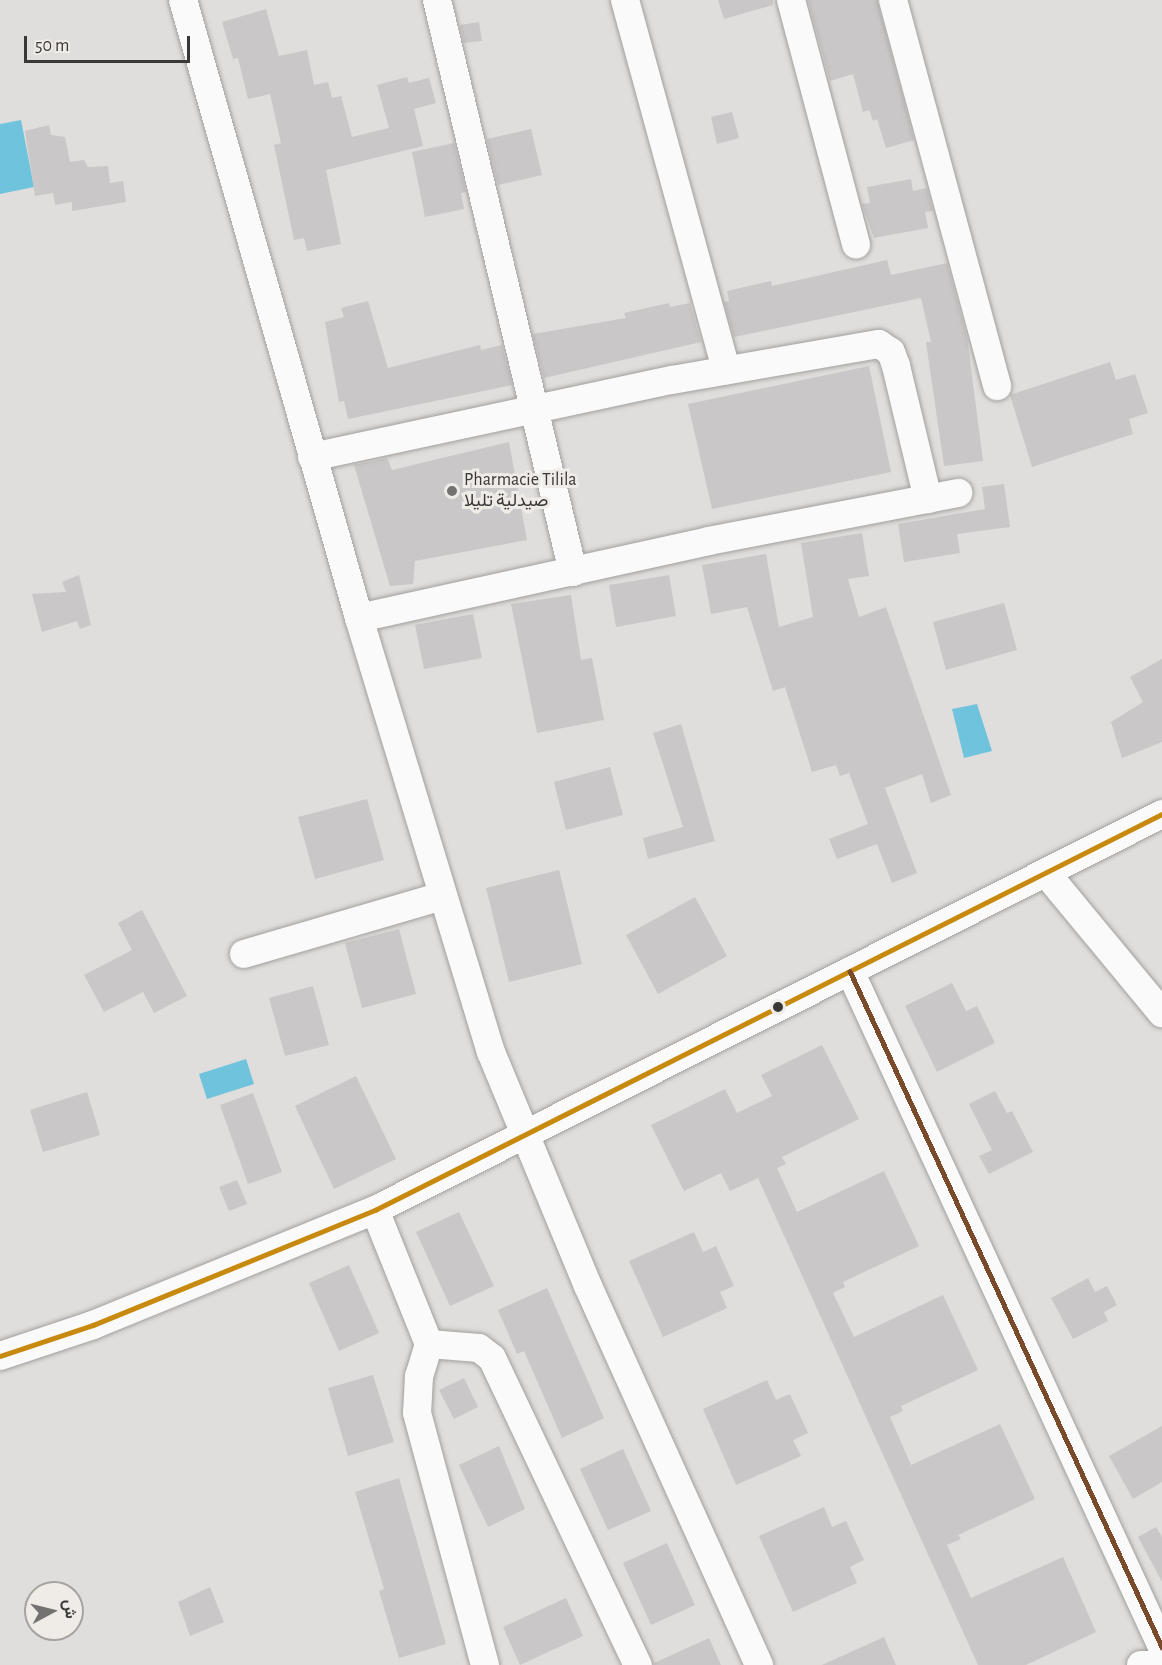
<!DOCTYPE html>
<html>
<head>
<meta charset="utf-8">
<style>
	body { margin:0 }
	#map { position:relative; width:1162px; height:1665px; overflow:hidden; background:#e0dedc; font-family:"Alegreya Sans",Vazirmatn,sans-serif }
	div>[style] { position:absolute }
	.water>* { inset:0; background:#70c3dc }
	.building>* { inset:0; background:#c9c7c7 }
	.roads { filter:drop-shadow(0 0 2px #a2a09e) drop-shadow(0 0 2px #a2a09e) }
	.minor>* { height:28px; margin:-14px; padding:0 14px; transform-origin:14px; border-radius:14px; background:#fafafa }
	.bus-1>* { height:4.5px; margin:-2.25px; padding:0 2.25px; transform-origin:2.25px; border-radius:2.25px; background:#c88a0e }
	.bus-2>* { height:4.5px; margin:-2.25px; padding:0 2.25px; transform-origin:2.25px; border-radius:2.25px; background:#7a4b2a }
	.dots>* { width:16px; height:16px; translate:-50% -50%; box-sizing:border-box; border:3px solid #efebe7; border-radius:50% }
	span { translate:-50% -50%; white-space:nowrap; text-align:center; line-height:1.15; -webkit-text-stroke:6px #efebe7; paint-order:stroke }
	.poi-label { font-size:18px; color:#3a3837 }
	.left { translate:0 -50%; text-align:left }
	.north { position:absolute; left:24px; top:1581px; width:60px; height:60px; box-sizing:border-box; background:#efebe7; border:2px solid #a7a3a1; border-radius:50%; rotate:83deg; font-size:16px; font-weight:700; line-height:24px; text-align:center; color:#3a3837 }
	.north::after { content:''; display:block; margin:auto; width:21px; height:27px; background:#747271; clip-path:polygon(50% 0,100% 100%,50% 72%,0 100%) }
	.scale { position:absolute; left:24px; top:36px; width:166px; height:27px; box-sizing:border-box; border:3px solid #3a3837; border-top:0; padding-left:8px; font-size:18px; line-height:21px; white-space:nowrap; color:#3a3837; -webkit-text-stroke:4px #efebe7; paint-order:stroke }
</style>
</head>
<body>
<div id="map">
	<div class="water">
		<div style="clip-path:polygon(21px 120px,34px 187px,0 194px,0 124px)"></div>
		<div style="clip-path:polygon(977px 704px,992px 751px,964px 758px,952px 709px)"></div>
		<div style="clip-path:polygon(246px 1059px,254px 1084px,207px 1099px,199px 1074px)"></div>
	</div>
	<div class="building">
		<div style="clip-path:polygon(718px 0,773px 0,773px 5px,724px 19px)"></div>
		<div style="clip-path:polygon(808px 0,877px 0,914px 140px,886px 148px,877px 119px,873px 121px,869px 110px,863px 112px,853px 74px,830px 81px)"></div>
		<div style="clip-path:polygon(266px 9px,279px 56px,307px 50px,314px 85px,328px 82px,332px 98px,341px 96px,352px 137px,389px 128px,377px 85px,407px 77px,409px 83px,429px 78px,436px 103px,414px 109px,423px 146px,326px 170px,341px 244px,307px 251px,304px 238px,294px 240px,274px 145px,281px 143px,270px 94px,248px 99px,238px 58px,233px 59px,222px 22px)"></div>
		<div style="clip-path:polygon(479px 22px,482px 41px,464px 43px,460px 25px)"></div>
		<div style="clip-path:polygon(732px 112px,739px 138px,717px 144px,711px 117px)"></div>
		<div style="clip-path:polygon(49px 125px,51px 135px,65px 137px,70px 162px,84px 160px,88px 167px,108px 166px,110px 183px,123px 181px,126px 202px,72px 211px,72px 202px,55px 205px,53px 193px,35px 196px,25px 131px)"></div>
		<div style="clip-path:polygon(531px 129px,542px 175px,498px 185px,487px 139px)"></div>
		<div style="clip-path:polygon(454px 143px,466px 192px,461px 193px,464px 209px,425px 217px,412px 152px)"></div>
		<div style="clip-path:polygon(911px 179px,913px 191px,927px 188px,933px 211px,925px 212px,928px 228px,874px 238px,862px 204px,870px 203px,867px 187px)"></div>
		<div style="clip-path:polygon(887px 260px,891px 275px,947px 263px,967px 337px,983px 461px,944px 466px,926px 342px,931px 342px,921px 298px,734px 337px,724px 302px,729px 301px,727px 291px,771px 281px,772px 286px)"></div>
		<div style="clip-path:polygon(368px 301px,388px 368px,480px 345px,481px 350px,502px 345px,512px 385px,348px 419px,344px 401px,339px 402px,325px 322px,344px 317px,341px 308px)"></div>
		<div style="clip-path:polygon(669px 303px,670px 307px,690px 303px,701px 342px,544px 378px,533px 334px,626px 318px,624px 313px)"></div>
		<div style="clip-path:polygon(1110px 362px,1116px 380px,1135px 374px,1148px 413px,1129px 419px,1133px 434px,1032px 467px,1010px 395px)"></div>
		<div style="clip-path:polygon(869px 366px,891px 472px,712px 509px,688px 404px)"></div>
		<div style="clip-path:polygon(509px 442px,527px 540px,415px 561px,413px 584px,390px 586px,354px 465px,387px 458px,392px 470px)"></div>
		<div style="clip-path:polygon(1004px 484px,1010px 527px,957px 534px,960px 553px,904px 562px,898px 524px,985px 509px,982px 487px)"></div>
		<div style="clip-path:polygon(862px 533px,869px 576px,848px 579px,859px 617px,886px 607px,951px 795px,931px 803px,922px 774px,885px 788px,917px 873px,892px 883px,877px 844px,837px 859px,829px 839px,868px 824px,849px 773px,840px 776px,836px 765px,812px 772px,785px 687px,773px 691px,747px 607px,711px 614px,702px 565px,766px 554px,779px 627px,813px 617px,801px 543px)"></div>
		<div style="clip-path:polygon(79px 575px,91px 625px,80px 629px,77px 621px,42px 632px,32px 594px,66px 592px,62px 582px)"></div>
		<div style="clip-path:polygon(669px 575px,676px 616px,616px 627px,609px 585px)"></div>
		<div style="clip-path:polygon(571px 595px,581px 660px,592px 658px,604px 720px,537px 733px,511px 604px)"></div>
		<div style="clip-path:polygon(1004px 603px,1017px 650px,946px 670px,933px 622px)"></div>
		<div style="clip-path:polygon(473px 614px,482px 658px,424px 669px,415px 625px)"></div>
		<div style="clip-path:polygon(1162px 659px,1162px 742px,1122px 758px,1111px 722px,1143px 702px,1130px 677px)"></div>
		<div style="clip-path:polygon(681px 724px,715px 841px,648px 859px,643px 838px,683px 827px,653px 733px)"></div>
		<div style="clip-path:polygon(610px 767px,623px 815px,566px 830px,554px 782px)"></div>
		<div style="clip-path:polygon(367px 799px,384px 860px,315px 879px,298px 817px)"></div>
		<div style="clip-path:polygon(559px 870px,582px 964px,509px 982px,486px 888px)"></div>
		<div style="clip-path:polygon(695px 897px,727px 956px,658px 994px,626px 935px)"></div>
		<div style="clip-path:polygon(142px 910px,187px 996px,154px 1013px,143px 992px,104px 1012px,84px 975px,132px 950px,118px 923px)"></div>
		<div style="clip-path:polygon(399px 929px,416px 994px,362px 1008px,345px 943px)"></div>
		<div style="clip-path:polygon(952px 983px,966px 1011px,977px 1006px,995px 1043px,937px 1072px,905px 1006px)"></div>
		<div style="clip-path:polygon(313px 986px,329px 1045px,285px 1056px,269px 998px)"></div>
		<div style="clip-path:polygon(822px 1045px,859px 1119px,782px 1157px,786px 1164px,777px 1168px,797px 1212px,884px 1171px,919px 1246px,843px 1282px,845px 1287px,833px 1293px,854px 1337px,943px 1295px,978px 1370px,901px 1406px,903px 1411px,890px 1417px,911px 1465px,1000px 1424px,1035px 1499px,958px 1535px,961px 1539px,947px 1545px,971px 1598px,1063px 1557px,1096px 1632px,1026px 1665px,978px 1665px,758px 1178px,730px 1191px,721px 1173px,684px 1191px,651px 1125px,725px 1089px,737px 1113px,772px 1096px,761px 1075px)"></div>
		<div style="clip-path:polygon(356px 1076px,396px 1159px,334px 1189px,295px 1106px)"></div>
		<div style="clip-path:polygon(995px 1091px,1007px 1113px,1012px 1111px,1033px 1152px,989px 1174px,979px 1156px,992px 1150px,969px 1104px)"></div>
		<div style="clip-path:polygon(87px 1092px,100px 1135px,43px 1152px,30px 1110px)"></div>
		<div style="clip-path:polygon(253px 1093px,282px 1172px,248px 1184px,220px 1105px)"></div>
		<div style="clip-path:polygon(237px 1180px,247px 1204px,229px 1211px,219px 1187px)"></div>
		<div style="clip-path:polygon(459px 1212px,494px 1286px,450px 1306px,416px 1232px)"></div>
		<div style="clip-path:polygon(694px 1232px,703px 1252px,716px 1246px,734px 1286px,720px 1292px,727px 1308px,663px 1337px,629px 1261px)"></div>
		<div style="clip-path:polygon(349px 1265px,379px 1333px,339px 1351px,309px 1283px)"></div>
		<div style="clip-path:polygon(1088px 1278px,1095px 1292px,1107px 1286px,1117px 1305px,1104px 1312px,1108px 1321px,1073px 1339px,1051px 1298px)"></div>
		<div style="clip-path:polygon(547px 1288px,604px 1418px,562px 1438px,524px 1351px,517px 1354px,498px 1310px)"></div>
		<div style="clip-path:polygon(373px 1375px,394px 1442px,348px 1456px,328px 1388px)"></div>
		<div style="clip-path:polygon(464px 1378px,478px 1407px,454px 1419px,439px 1390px)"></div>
		<div style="clip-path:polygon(767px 1380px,776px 1400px,790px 1394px,808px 1433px,793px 1440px,801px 1456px,736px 1485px,703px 1409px)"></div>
		<div style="clip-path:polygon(1162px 1426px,1162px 1482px,1133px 1499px,1109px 1456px)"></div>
		<div style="clip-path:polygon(499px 1446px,525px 1509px,488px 1527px,459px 1465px)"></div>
		<div style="clip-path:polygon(623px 1449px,651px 1511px,608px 1530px,580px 1469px)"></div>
		<div style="clip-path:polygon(399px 1478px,446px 1644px,399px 1658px,379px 1591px,384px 1589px,355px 1492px)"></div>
		<div style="clip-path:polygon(824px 1507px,832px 1527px,846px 1521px,864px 1560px,850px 1567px,857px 1583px,793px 1612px,759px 1536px)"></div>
		<div style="clip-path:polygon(1156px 1527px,1162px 1537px,1162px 1582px,1138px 1537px)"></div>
		<div style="clip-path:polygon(667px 1543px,695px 1605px,651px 1625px,623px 1563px)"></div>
		<div style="clip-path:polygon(210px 1587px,224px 1622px,190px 1636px,178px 1602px)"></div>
		<div style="clip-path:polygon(566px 1598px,583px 1636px,520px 1665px,503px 1627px)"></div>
		<div style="clip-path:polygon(884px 1637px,896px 1665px,822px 1665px)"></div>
		<div style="clip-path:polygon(709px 1638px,721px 1665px,654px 1665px,654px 1663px)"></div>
	</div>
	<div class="roads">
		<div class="minor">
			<div style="left:183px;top:0;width:643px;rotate:74.1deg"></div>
			<div style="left:359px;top:618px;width:454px;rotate:73.1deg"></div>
			<div style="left:491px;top:1052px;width:253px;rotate:67.5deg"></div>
			<div style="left:588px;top:1286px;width:416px;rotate:65.7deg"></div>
			<div style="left:437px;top:0;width:588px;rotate:76.63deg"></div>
			<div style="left:625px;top:0;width:384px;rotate:74.7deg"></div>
			<div style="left:791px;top:0;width:253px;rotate:75.1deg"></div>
			<div style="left:893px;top:0;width:400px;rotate:74.9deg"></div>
			<div style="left:312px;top:457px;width:368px;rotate:-12.1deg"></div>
			<div style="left:672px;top:380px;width:210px;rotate:-9.9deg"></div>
			<div style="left:879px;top:344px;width:14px;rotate:34deg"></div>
			<div style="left:891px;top:352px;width:15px;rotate:70deg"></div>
			<div style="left:896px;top:366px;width:137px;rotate:76.5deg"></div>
			<div style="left:359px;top:618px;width:357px;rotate:-12.4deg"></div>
			<div style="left:708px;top:541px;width:255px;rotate:-10.9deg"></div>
			<div style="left:1046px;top:873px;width:182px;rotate:50.4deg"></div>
			<div style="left:244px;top:954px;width:206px;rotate:-16.3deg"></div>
			<div style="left:850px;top:971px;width:745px;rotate:65.22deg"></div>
			<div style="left:375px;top:1210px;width:144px;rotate:68.1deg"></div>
			<div style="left:429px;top:1344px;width:34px;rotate:107deg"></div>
			<div style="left:419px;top:1376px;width:37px;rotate:93deg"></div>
			<div style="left:417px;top:1413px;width:261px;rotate:74.9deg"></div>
			<div style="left:429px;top:1344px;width:50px;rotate:4.6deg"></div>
			<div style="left:479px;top:1348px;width:16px;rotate:38deg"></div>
			<div style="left:492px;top:1358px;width:340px;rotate:64.6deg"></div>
			<div style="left:0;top:1356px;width:98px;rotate:-18.4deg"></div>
			<div style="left:93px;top:1325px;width:305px;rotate:-22.2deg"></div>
			<div style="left:375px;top:1210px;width:881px;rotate:-26.71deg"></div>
			<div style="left:1141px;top:1665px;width:9px"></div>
		</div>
	</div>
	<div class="bus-1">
		<div style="left:0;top:1356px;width:98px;rotate:-18.4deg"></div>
		<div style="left:93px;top:1325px;width:305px;rotate:-22.2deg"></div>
		<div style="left:375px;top:1210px;width:881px;rotate:-26.71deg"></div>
	</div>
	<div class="bus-2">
		<div style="left:850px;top:971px;width:745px;rotate:65.22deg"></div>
	</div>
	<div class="dots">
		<div style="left:452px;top:491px;background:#747271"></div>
		<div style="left:778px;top:1007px;background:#3a3837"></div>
	</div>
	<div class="poi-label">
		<span class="left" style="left:464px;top:491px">Pharmacie Tilila<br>صيدلية تليلا</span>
	</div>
	<div class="north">ش</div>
	<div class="scale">50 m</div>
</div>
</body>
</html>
